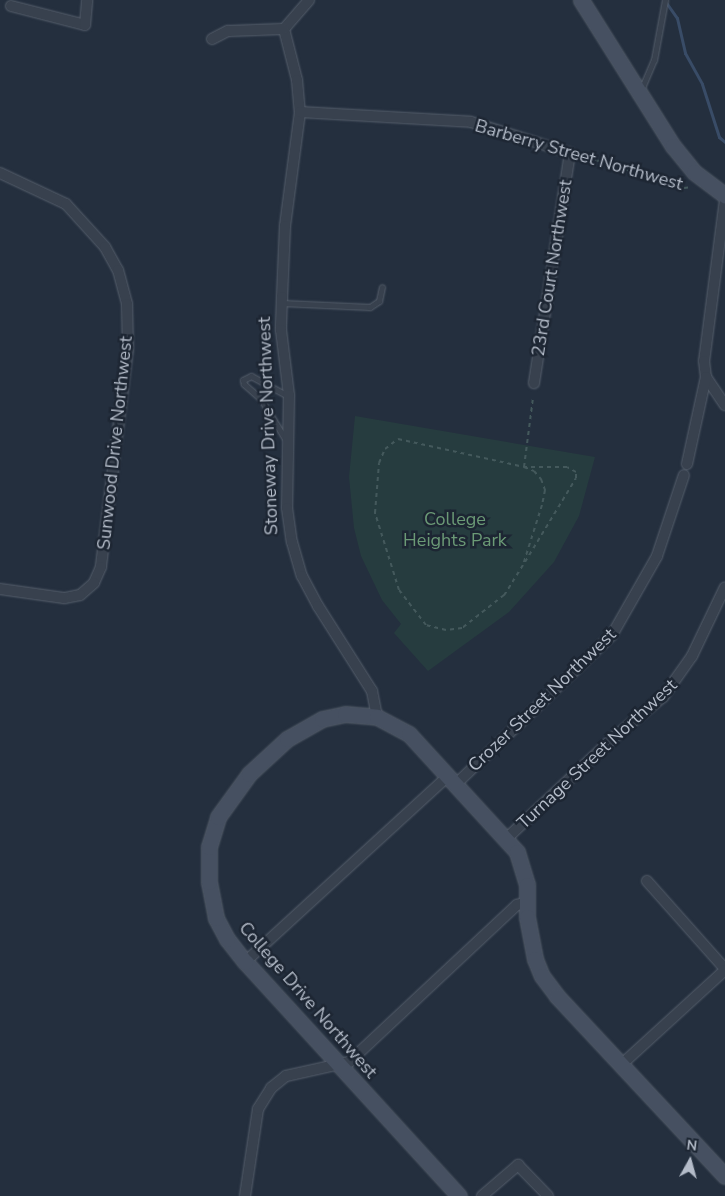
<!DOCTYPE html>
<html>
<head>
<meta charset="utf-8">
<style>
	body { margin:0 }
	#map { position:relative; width:725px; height:1196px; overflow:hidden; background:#242f3e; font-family:"Nunito Sans",sans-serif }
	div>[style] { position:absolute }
	.green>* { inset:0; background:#263c3f }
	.stream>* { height:3px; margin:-1.5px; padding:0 1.5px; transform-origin:1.5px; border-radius:1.5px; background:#394c67 }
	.path>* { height:2px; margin-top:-1px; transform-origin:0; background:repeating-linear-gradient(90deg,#44595c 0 4px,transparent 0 8px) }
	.roads { filter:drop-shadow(0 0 1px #565f6c) drop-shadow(0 0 1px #565f6c) }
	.lane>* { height:5px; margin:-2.5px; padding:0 2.5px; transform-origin:2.5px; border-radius:2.5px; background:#38414e }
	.street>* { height:10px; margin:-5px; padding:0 5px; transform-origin:5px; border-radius:5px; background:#38414e }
	.secondary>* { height:15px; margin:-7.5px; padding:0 7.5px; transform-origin:7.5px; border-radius:7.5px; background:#465061 }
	span { translate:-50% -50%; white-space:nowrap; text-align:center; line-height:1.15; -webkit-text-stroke:5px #1d2633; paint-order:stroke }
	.street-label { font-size:18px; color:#b4bcc9 }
	.park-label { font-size:18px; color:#6b9a76 }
	.north { position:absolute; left:665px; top:1136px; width:50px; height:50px; -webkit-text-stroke:4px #1d2633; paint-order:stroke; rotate:7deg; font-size:14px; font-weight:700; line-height:20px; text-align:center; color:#b4bcc9 }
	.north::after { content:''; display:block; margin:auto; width:18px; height:22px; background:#b4bcc9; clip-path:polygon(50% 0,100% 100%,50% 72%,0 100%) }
</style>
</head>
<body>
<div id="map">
	<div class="green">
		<div style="clip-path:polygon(355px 416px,595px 457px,579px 516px,554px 562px,509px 612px,428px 671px,394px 633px,401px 624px,382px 600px,361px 556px,354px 528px,349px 477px)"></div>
	</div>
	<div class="stream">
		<div style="left:665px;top:1px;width:21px;rotate:55deg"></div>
		<div style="left:677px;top:18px;width:36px;rotate:77deg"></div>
		<div style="left:685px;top:53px;width:35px;rotate:61deg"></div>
		<div style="left:702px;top:84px;width:56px;rotate:72.2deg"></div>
		<div style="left:719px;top:137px;width:8px;rotate:40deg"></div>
	</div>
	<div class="path">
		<div style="left:580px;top:155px;width:109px;rotate:17.6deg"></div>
		<div style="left:684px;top:188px;width:8px;rotate:-7deg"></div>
		<div style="left:398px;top:439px;width:129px;rotate:12.5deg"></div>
		<div style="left:524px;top:467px;width:11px;rotate:22deg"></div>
		<div style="left:534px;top:471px;width:11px;rotate:49deg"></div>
		<div style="left:541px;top:479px;width:12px;rotate:70deg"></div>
		<div style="left:545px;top:490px;width:15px;rotate:101deg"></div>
		<div style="left:542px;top:505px;width:63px;rotate:107.6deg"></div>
		<div style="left:523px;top:565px;width:36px;rotate:122deg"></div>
		<div style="left:504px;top:595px;width:53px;rotate:141.8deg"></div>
		<div style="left:462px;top:628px;width:16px;rotate:173deg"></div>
		<div style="left:446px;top:630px;width:21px;rotate:-166deg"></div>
		<div style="left:426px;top:625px;width:44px;rotate:-127.6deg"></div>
		<div style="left:399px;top:590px;width:81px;rotate:-107.3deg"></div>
		<div style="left:375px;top:513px;width:50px;rotate:-85.4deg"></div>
		<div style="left:379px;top:463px;width:15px;rotate:-67deg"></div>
		<div style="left:385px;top:449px;width:16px;rotate:-38deg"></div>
		<div style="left:525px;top:562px;width:98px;rotate:-58.7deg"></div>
		<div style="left:576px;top:478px;width:6px;rotate:-90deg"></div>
		<div style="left:576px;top:472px;width:10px;rotate:-151deg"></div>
		<div style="left:567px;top:467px;width:43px;rotate:180deg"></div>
		<div style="left:524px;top:467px;width:70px;rotate:-82.6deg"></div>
	</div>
	<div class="roads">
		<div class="lane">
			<div style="left:641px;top:90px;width:33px;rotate:-67deg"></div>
			<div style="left:654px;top:60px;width:61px;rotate:-79.6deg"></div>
			<div style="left:282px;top:303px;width:88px;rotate:2.6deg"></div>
			<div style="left:370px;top:307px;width:11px;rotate:-34deg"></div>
			<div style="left:379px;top:301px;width:14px;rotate:-78deg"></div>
			<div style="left:287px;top:442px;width:50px;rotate:-121.2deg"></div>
			<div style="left:261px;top:399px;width:23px;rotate:-139deg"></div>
			<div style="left:244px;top:384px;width:4px;rotate:-104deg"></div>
			<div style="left:243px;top:380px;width:9px;rotate:-27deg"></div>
			<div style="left:251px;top:376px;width:42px;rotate:28.4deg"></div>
		</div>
		<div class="street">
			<div style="left:11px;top:6px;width:76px;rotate:14.4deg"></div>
			<div style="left:85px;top:25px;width:25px;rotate:-85deg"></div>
			<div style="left:284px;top:29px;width:53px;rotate:75.7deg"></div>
			<div style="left:297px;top:80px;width:32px;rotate:85deg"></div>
			<div style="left:300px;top:112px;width:115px;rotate:97.5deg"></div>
			<div style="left:285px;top:226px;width:71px;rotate:92.4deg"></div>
			<div style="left:282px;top:297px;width:33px;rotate:92deg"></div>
			<div style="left:281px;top:330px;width:65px;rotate:83deg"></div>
			<div style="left:289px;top:395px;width:113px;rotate:91deg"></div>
			<div style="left:287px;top:508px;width:34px;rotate:82deg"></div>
			<div style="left:292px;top:542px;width:35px;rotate:74deg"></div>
			<div style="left:302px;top:576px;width:34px;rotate:62deg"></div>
			<div style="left:318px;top:606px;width:101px;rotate:57.6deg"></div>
			<div style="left:372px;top:691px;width:26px;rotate:79deg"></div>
			<div style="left:284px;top:29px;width:38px;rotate:-49deg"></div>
			<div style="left:212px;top:39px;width:18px;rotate:-27deg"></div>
			<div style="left:228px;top:31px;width:56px;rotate:-2deg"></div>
			<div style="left:300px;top:112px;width:171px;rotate:3.3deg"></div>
			<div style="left:471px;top:122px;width:104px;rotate:17.4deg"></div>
			<div style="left:570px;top:153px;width:233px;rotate:98.9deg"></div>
			<div style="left:0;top:173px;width:73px;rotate:25.2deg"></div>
			<div style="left:66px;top:204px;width:58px;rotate:47.8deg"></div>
			<div style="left:105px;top:247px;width:26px;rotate:61deg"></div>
			<div style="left:118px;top:270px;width:35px;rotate:75deg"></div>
			<div style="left:127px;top:304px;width:45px;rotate:88.7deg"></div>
			<div style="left:128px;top:349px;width:220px;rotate:97.1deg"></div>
			<div style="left:101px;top:567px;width:17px;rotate:114deg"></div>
			<div style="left:94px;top:583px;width:18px;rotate:139deg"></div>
			<div style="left:80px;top:595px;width:16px;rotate:169deg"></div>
			<div style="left:64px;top:598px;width:65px;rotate:-172deg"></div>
			<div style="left:725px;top:200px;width:162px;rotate:97.4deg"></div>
			<div style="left:704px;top:361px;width:16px;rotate:83deg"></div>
			<div style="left:706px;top:377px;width:34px;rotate:56deg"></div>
			<div style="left:687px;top:464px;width:89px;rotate:-77.7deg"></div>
			<div style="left:456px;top:784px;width:216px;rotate:-43.7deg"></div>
			<div style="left:612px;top:635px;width:91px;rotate:-60.3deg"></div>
			<div style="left:657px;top:556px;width:85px;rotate:-71.6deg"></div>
			<div style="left:506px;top:839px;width:147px;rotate:-43.3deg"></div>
			<div style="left:613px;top:738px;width:65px;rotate:-39.4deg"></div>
			<div style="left:663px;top:697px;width:50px;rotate:-54.7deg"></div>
			<div style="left:692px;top:656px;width:76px;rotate:-64.4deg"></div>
			<div style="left:647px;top:881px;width:118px;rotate:48.4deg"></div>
			<div style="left:245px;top:962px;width:275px;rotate:-42.5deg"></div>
			<div style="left:621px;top:1065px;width:141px;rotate:-42.4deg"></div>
			<div style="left:245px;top:1196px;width:88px;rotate:-81.5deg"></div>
			<div style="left:258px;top:1109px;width:25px;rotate:-58deg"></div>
			<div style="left:271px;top:1088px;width:19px;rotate:-39deg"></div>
			<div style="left:286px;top:1076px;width:65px;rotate:-12.5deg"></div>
			<div style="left:349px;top:1062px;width:230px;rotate:-43.1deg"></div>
			<div style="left:517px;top:905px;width:10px;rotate:-17deg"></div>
			<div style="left:482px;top:1196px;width:48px;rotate:-40.7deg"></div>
			<div style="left:518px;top:1165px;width:43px;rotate:45.9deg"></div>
		</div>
		<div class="secondary">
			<div style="left:581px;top:0;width:173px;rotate:57.8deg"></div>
			<div style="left:673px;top:146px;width:33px;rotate:51deg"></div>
			<div style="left:694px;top:172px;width:39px;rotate:37deg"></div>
			<div style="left:459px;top:1196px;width:317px;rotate:-132.4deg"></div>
			<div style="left:245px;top:962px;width:29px;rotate:-128deg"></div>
			<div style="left:227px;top:939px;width:24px;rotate:-118deg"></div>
			<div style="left:216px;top:918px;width:37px;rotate:-101deg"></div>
			<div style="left:209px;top:882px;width:35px;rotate:-90deg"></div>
			<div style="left:209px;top:847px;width:31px;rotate:-73deg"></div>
			<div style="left:218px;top:817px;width:53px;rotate:-54.2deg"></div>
			<div style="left:249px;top:774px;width:52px;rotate:-42.6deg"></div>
			<div style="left:287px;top:739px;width:40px;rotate:-29.7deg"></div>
			<div style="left:322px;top:719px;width:24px;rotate:-12deg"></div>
			<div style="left:345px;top:714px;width:32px;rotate:5deg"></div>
			<div style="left:377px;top:717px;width:36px;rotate:28deg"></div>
			<div style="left:409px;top:734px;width:160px;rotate:47.5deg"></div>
			<div style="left:517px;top:852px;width:34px;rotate:73deg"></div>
			<div style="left:527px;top:885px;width:32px;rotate:90deg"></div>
			<div style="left:527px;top:917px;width:43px;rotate:79.2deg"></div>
			<div style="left:535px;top:959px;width:18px;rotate:68deg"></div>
			<div style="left:542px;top:976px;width:25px;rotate:53deg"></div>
			<div style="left:557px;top:996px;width:246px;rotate:47deg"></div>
		</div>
	</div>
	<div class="street-label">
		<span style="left:579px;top:155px;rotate:16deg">Barberry Street Northwest</span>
		<span style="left:552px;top:268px;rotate:-81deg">23rd Court Northwest</span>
		<span style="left:268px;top:426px;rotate:-92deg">Stoneway Drive Northwest</span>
		<span style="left:115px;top:443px;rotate:-84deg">Sunwood Drive Northwest</span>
		<span style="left:542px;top:700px;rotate:-44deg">Crozer Street Northwest</span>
		<span style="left:597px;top:754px;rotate:-43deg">Turnage Street Northwest</span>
		<span style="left:308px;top:1000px;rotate:49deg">College Drive Northwest</span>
	</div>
	<div class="park-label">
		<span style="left:455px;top:530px">College<br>Heights Park</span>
	</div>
	<div class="north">N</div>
</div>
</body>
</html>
